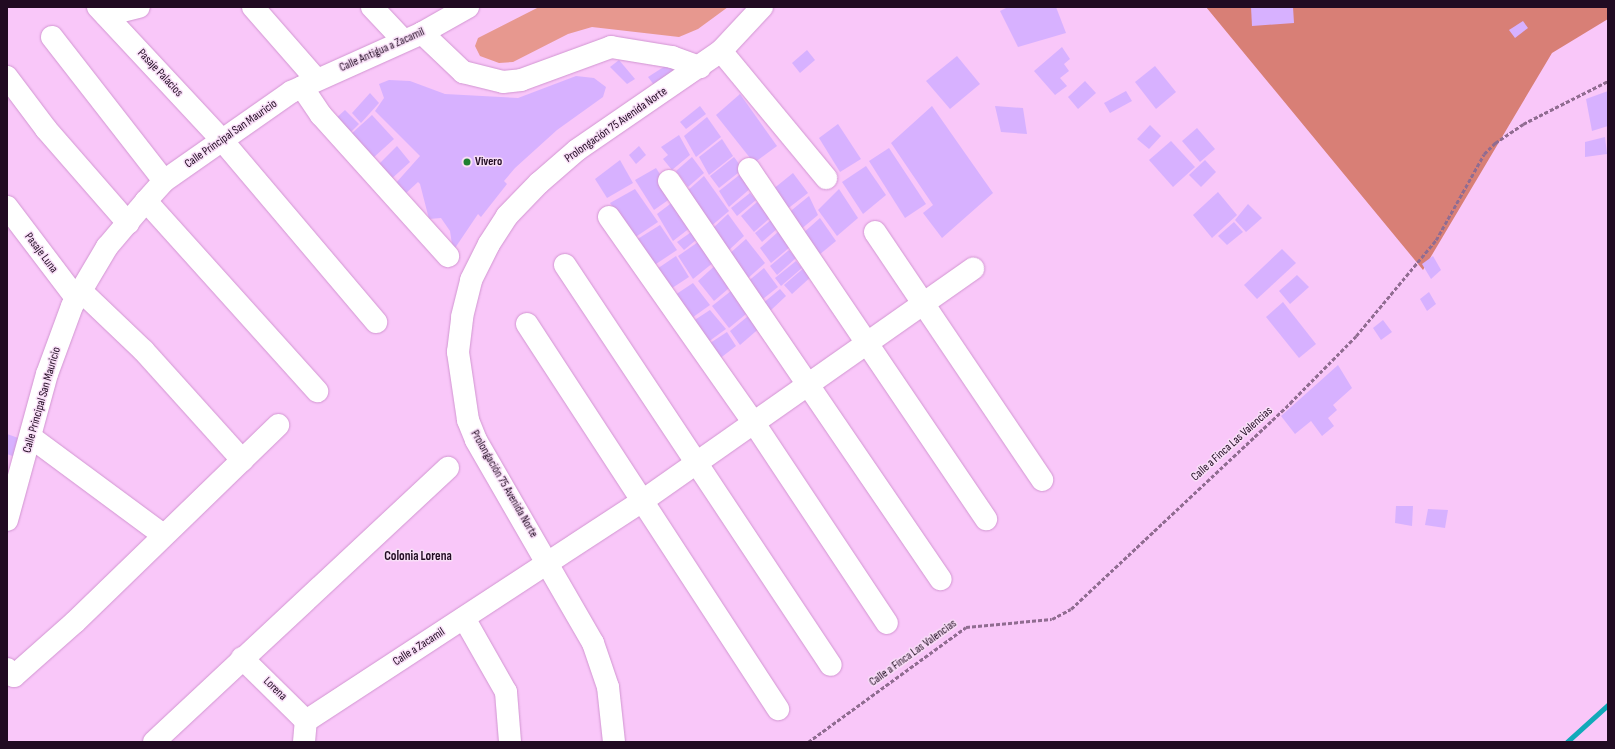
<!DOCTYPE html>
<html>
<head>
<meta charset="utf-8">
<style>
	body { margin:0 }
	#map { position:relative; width:1615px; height:749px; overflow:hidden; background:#f9c7f9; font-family:"Sofia Sans Condensed",sans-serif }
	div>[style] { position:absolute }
	.green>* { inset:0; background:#e7988f }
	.forest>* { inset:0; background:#d87f76 }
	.stream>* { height:4.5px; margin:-2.25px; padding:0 2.25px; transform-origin:2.25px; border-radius:2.25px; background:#11aab9 }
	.building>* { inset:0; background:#d7b1ff }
	.path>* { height:2.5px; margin-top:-1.25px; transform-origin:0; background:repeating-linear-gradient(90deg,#906c91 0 4px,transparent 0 6px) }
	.roads { filter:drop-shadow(0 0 1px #d195d1) drop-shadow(0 0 1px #d195d1) }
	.minor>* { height:22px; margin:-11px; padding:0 11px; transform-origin:11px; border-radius:11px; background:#fff }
	.major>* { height:22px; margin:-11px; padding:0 11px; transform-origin:11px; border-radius:11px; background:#fff }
	.dots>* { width:11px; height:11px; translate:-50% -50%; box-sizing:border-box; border:2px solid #f8def7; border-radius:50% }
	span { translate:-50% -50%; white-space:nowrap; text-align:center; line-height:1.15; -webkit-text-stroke:3px #f8def7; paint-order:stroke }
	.street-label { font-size:12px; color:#210b22 }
	.poi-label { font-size:12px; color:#210b22; font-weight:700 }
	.left { translate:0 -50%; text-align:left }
	.neighbourhood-label { font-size:13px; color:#210b22; font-weight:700 }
	.frame { position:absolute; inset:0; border:8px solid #210b22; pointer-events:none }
</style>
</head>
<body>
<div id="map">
	<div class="green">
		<div style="clip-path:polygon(539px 7px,728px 7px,698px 29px,679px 37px,592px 27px,568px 34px,513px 62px,499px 63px,480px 56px,475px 46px,478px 38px)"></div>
	</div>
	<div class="forest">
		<div style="clip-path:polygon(1206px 7px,1608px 7px,1608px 19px,1552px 53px,1423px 270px)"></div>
	</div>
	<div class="stream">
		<div style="left:1567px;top:742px;width:55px;rotate:-42.1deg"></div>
	</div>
	<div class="building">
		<div style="clip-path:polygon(1008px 7px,1056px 7px,1066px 33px,1018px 47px,1000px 11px)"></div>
		<div style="clip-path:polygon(1251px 7px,1293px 7px,1294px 23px,1252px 26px)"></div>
		<div style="clip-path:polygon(1523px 21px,1528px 28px,1515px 38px,1509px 30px)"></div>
		<div style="clip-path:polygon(1062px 47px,1070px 59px,1064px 64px,1069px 71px,1060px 78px,1067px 86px,1055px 95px,1034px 71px)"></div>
		<div style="clip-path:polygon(807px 50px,815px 60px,800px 73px,792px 63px)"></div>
		<div style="clip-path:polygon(957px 56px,980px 84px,950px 109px,926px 81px)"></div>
		<div style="clip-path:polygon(619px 60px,635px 79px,627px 84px,610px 67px)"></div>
		<div style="clip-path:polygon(673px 61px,679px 68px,654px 85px,648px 77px)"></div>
		<div style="clip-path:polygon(1155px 66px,1176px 92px,1156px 109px,1135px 82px)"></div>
		<div style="clip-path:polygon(576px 76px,594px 78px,606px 87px,603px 97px,557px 130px,515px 168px,504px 181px,507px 184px,481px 217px,478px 214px,453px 251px,450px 231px,441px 218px,429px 219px,420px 184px,418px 182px,405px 194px,395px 184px,420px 156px,375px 111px,384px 98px,379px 84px,389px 80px,410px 81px,445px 94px,518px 98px)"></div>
		<div style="clip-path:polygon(1085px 81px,1096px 93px,1078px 109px,1068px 97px)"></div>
		<div style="clip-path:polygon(1126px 91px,1132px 101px,1110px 113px,1104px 103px)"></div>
		<div style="clip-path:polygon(1608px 91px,1608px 126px,1592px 131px,1586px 99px)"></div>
		<div style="clip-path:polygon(370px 93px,379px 103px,361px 123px,352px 113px)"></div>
		<div style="clip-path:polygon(740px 94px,777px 146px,754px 163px,716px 115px)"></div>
		<div style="clip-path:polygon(700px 106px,706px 114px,686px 129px,680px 122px)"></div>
		<div style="clip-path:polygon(932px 106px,993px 193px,942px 238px,923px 213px,933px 205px,891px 143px)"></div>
		<div style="clip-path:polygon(995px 106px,1023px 108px,1027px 134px,1001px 132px)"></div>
		<div style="clip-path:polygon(345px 110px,359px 124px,349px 134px,334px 120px)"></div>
		<div style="clip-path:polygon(372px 115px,394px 139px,373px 158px,351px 134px)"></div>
		<div style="clip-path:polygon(707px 117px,721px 137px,696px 157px,684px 136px)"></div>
		<div style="clip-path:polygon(838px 124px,861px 159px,840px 172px,819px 138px)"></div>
		<div style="clip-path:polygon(1150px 125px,1161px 136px,1149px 149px,1137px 139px)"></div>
		<div style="clip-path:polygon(1197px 128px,1215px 149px,1200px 162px,1182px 141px)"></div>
		<div style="clip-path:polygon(679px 135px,690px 155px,672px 170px,663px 159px,668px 155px,661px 147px)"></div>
		<div style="clip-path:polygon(1605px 137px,1607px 154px,1585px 157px,1585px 142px)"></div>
		<div style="clip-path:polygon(722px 139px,733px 156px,709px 175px,699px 157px)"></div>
		<div style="clip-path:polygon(1171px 141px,1195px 167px,1173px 187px,1149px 160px)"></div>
		<div style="clip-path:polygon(397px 146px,410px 162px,388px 182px,375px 168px)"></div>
		<div style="clip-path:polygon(639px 146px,646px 155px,636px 164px,629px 155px)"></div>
		<div style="clip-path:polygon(889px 148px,926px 204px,905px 218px,869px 161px)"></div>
		<div style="clip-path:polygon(692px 157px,704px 173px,688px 187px,676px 171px)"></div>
		<div style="clip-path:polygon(734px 157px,743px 169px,719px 188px,710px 176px)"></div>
		<div style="clip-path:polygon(620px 160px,633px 183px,607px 198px,595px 179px)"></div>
		<div style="clip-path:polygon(1205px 160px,1216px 172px,1201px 187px,1189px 175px)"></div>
		<div style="clip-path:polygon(866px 166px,886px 195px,863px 214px,842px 182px)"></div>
		<div style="clip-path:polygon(656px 168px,674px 196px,654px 210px,635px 180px)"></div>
		<div style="clip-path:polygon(743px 172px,752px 187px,729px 207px,719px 191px)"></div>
		<div style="clip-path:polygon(793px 173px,808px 193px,786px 210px,772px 190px)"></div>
		<div style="clip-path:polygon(704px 176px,729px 211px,710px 227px,686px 192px)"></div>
		<div style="clip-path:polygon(635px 189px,658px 222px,634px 238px,610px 203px)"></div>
		<div style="clip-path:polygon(839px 189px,858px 218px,837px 236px,818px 210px)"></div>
		<div style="clip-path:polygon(1218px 192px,1237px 215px,1212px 238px,1193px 215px)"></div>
		<div style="clip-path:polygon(750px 193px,756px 200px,737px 216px,731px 208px)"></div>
		<div style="clip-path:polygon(809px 196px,818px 215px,800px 230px,787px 214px)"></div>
		<div style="clip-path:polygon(678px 198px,695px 224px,673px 241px,657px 214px)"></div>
		<div style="clip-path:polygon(757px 202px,770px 218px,754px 232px,741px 216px)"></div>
		<div style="clip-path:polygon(1248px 204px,1262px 218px,1246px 232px,1235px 220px)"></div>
		<div style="clip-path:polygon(728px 214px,744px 236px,729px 250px,711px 230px)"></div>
		<div style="clip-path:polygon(820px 218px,836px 241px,819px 255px,801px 235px)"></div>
		<div style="clip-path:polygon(771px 220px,778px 228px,762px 242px,755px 233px)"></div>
		<div style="clip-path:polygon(1234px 222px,1243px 232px,1227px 245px,1218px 236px)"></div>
		<div style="clip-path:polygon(660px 225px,677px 250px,653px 266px,636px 240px)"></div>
		<div style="clip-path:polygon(697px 228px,702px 235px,684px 250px,677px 242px)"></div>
		<div style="clip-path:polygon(779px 231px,790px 247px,771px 263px,760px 248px)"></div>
		<div style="clip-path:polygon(746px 239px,765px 263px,747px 279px,728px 255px)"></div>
		<div style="clip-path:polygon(701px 240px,719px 258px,693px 279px,678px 256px)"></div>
		<div style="clip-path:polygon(1282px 249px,1296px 263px,1257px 299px,1244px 285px)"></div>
		<div style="clip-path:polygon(789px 250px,796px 258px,777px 275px,770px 266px)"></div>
		<div style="clip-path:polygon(676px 256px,689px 277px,666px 292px,654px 271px)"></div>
		<div style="clip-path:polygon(1433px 256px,1441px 270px,1431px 279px,1422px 264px)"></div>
		<div style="clip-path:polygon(796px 261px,802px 268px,781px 286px,775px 278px)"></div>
		<div style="clip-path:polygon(719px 262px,735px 283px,714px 301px,698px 281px)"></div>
		<div style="clip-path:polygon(806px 266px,813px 275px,792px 294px,784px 285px)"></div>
		<div style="clip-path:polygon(764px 268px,778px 287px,759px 302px,746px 283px)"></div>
		<div style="clip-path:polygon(1297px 275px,1309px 287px,1290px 304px,1279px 291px)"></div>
		<div style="clip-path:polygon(693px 283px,710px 305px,689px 320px,672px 297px)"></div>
		<div style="clip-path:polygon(736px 287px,751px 310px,729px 328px,712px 306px)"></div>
		<div style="clip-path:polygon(780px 289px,786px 296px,769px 312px,762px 304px)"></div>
		<div style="clip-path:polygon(1429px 292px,1436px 304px,1427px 311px,1420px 299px)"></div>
		<div style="clip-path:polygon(1283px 302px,1316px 344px,1299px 358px,1266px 317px)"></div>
		<div style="clip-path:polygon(710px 310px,726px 329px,704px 345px,690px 323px)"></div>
		<div style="clip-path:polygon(753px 312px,762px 326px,740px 345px,730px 331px)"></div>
		<div style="clip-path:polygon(1383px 320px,1392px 332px,1381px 340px,1373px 328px)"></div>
		<div style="clip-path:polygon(727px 332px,736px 346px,714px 363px,704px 347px)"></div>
		<div style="clip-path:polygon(1338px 365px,1352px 388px,1333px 405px,1337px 410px,1328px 418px,1334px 426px,1322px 436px,1311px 421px,1295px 434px,1281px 416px)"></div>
		<div style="clip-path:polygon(7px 434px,24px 440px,18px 458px,7px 454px)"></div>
		<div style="clip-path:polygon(1396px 506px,1413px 506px,1412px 526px,1395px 523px)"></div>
		<div style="clip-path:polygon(1428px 509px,1448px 510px,1445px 528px,1425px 525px)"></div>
	</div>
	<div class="path">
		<div style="left:808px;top:742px;width:195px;rotate:-36deg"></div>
		<div style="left:966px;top:627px;width:86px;rotate:-5.3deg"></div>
		<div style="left:1052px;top:619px;width:21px;rotate:-28deg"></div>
		<div style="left:1071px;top:609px;width:301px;rotate:-43.2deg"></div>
		<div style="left:1290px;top:403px;width:94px;rotate:-45.4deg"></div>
		<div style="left:1356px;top:336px;width:125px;rotate:-50.2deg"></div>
		<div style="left:1436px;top:240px;width:98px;rotate:-60.8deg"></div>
		<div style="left:1484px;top:154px;width:16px;rotate:-45deg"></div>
		<div style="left:1495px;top:143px;width:34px;rotate:-34deg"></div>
		<div style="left:1523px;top:124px;width:95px;rotate:-26.8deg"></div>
	</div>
	<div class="roads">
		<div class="minor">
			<div style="left:98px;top:7px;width:180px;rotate:47deg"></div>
			<div style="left:221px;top:139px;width:240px;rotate:49.7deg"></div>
			<div style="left:253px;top:7px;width:96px;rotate:48.8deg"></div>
			<div style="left:372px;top:7px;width:45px;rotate:46.8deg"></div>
			<div style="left:106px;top:15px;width:34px;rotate:-14deg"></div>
			<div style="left:422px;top:33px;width:57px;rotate:43.6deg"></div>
			<div style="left:463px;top:72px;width:41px;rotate:14deg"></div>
			<div style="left:503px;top:82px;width:18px;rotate:-6deg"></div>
			<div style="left:521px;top:80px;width:96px;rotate:-20.1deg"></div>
			<div style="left:611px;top:47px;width:62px;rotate:9.3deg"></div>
			<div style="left:672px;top:57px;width:30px;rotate:20deg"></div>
			<div style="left:52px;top:37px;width:182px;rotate:52.1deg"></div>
			<div style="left:721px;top:51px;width:165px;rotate:50.4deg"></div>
			<div style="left:7px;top:77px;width:65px;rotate:53.1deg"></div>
			<div style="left:46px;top:129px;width:125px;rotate:48.9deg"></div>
			<div style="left:302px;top:87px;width:34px;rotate:56deg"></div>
			<div style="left:321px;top:115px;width:190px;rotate:48deg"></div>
			<div style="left:749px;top:169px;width:423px;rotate:55.9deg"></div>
			<div style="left:669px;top:181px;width:482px;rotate:55.7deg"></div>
			<div style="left:146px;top:201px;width:256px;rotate:48deg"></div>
			<div style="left:7px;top:207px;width:114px;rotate:52.8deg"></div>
			<div style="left:609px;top:217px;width:252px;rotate:54.9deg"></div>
			<div style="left:754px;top:423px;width:240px;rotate:56.4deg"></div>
			<div style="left:875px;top:232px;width:299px;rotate:56deg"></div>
			<div style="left:565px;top:265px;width:480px;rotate:56.4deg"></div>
			<div style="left:80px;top:290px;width:88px;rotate:43.6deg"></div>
			<div style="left:144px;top:351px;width:147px;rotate:48deg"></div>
			<div style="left:527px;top:324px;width:460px;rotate:56.9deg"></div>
			<div style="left:32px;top:438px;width:163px;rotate:36.5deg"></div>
			<div style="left:7px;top:520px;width:151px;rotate:-74.7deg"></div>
			<div style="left:47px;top:374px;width:72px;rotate:-69.8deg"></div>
			<div style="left:72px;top:306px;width:69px;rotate:-59.3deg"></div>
			<div style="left:107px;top:247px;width:60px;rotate:-49.7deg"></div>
			<div style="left:146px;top:201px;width:27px;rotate:-48deg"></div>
			<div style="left:164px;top:181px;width:155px;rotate:-35deg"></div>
			<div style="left:291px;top:92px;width:144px;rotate:-24.2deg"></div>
			<div style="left:422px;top:33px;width:53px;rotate:-29.5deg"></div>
			<div style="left:464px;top:618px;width:85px;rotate:60.4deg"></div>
			<div style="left:506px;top:692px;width:50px;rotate:85.4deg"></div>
			<div style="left:242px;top:658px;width:90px;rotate:44.5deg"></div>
			<div style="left:7px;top:669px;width:10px;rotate:45deg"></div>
			<div style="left:14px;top:676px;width:81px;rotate:-41.5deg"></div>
			<div style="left:75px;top:622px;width:283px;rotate:-44.1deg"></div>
			<div style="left:154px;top:742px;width:402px;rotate:-43deg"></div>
			<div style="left:304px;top:742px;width:21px;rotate:-85deg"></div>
			<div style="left:306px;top:721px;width:400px;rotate:-33.2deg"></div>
			<div style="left:641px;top:502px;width:406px;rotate:-35.1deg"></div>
		</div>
		<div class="major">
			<div style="left:614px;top:742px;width:55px;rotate:-96.2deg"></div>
			<div style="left:608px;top:687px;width:46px;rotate:-108.8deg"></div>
			<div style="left:593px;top:643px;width:234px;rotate:-120deg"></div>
			<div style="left:476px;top:440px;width:22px;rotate:-112deg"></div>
			<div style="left:468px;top:420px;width:69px;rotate:-98.4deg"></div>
			<div style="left:458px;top:352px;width:35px;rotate:-83deg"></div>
			<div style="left:462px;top:317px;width:38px;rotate:-76deg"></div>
			<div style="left:471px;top:280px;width:40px;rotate:-63.4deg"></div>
			<div style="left:489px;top:244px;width:33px;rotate:-57deg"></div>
			<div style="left:507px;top:216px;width:46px;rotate:-45.9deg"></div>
			<div style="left:539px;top:183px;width:50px;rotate:-41deg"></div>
			<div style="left:577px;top:150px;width:175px;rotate:-34.5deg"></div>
			<div style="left:721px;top:51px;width:60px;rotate:-47deg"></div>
		</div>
	</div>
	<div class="dots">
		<div style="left:467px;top:162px;background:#1f8032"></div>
	</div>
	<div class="street-label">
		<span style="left:382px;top:50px;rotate:-24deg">Calle Antigua a Zacamil</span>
		<span style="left:160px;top:73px;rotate:47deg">Pasaje Palacios</span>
		<span style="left:616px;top:125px;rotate:-35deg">Prolongación 75 Avenida Norte</span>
		<span style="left:231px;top:134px;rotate:-35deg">Calle Principal San Mauricio</span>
		<span style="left:41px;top:253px;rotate:53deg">Pasaje Luna</span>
		<span style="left:42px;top:400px;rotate:-74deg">Calle Principal San Mauricio</span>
		<span style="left:1232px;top:444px;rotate:-42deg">Calle a Finca Las Valencias</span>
		<span style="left:504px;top:484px;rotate:60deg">Prolongación 75 Avenida Norte</span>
		<span style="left:419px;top:647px;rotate:-33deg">Calle a Zacamil</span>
		<span style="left:913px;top:653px;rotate:-36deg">Calle a Finca Las Valencias</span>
		<span style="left:275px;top:689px;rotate:44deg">Lorena</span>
	</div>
	<div class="poi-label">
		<span class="left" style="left:475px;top:162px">Vivero</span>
	</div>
	<div class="neighbourhood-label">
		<span style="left:418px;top:556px">Colonia Lorena</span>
	</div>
	<div class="frame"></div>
</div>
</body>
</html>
